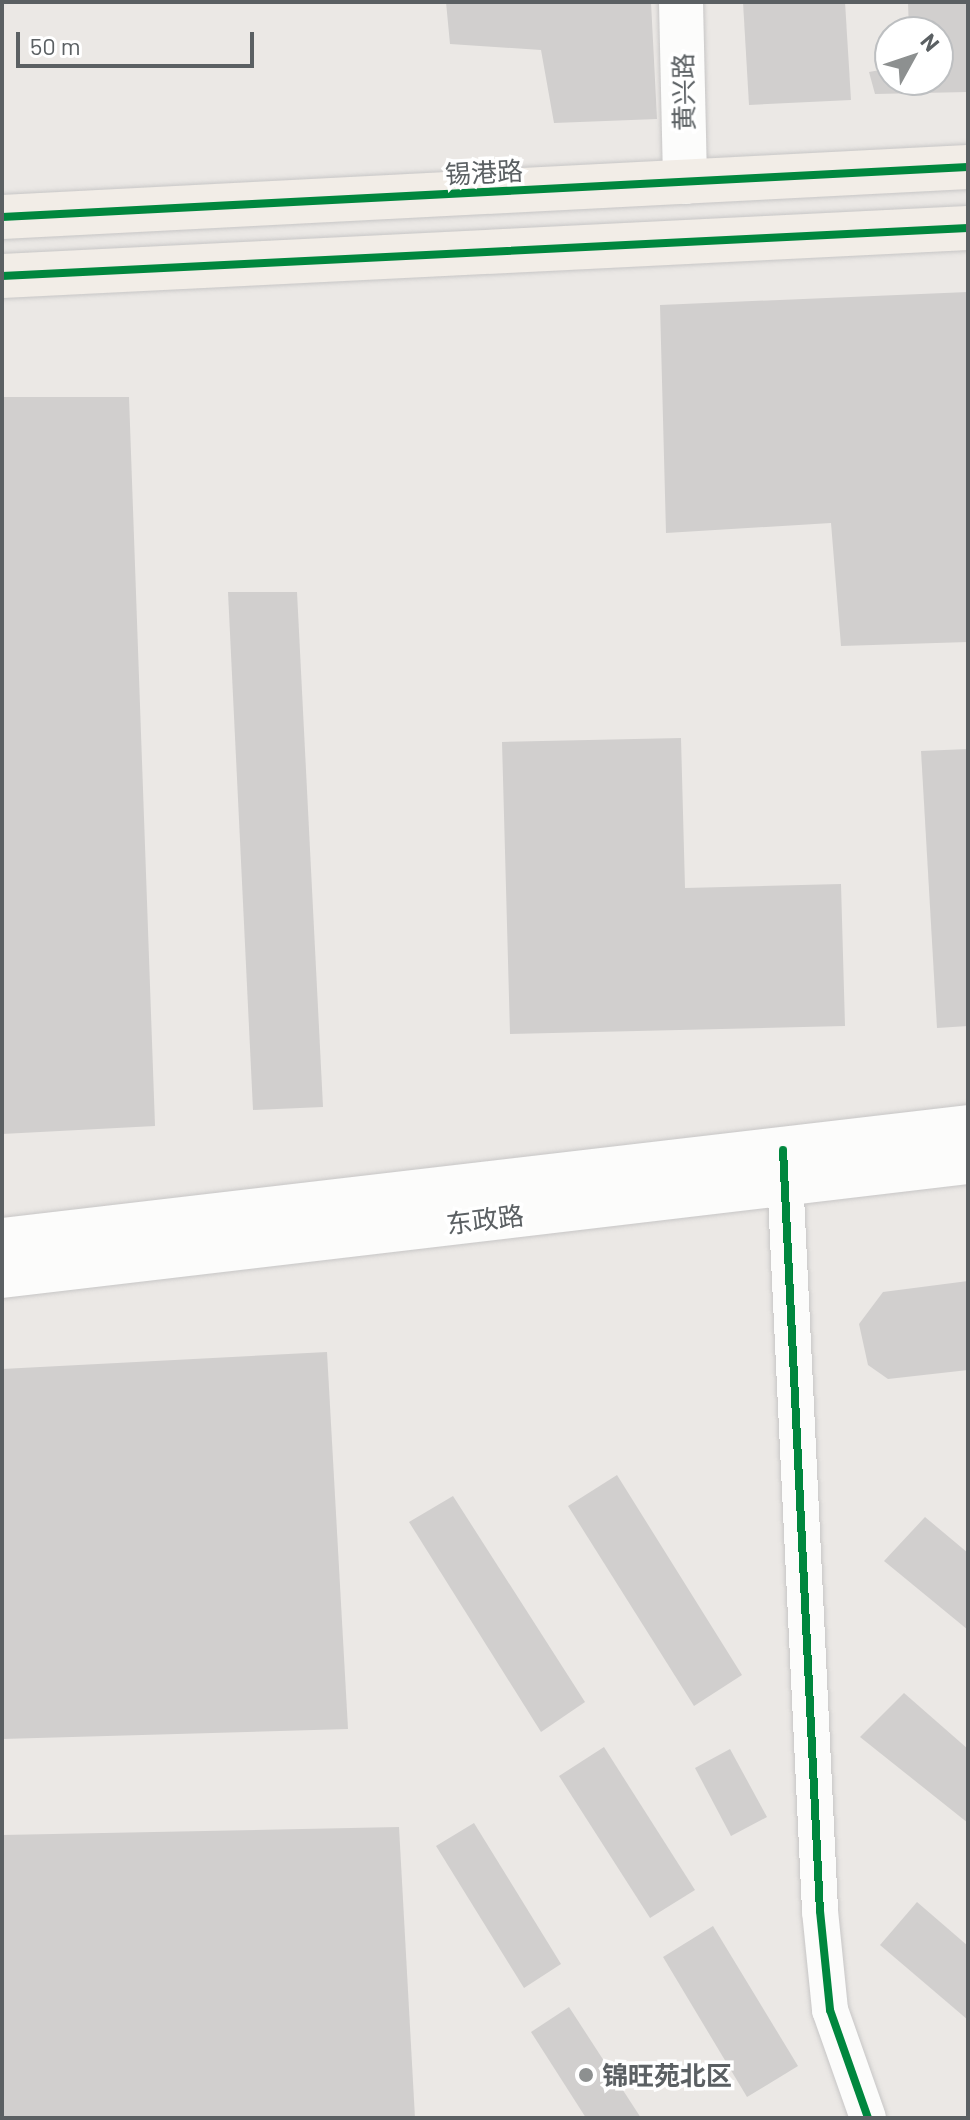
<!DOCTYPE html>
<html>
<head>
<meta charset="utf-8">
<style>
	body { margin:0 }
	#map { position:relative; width:970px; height:2120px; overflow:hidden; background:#ebe8e5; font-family:Barlow,"Noto Sans SC",sans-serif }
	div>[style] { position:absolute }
	.building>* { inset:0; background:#d1cfce }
	.roads { filter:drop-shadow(0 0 2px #c7c6c6) drop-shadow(0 0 2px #c7c6c6) }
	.street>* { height:36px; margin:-18px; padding:0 18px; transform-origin:18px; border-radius:18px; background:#fcfcfb }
	.secondary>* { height:44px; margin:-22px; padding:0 22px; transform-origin:22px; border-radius:22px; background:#fcfcfb }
	.primary>* { height:44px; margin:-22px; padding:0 22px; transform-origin:22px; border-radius:22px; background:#f2ede7 }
	.cycleway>* { height:8px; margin:-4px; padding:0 4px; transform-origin:4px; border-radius:4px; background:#00873e }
	.dots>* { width:22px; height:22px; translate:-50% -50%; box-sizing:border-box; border:4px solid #fff; border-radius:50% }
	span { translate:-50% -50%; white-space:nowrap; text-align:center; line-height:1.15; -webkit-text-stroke:7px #fff; paint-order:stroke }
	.street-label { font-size:26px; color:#5b6063 }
	.poi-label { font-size:26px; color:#5b6063; font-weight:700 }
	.left { translate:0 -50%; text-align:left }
	.frame { position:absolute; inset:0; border:4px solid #5b6063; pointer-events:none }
	.north { position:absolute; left:874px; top:16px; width:80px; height:80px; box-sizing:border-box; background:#fff; border:2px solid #bdbfc1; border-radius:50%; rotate:50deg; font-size:22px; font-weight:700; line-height:32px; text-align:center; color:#5b6063 }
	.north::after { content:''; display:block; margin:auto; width:28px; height:36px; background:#8d9090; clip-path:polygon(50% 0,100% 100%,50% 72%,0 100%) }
	.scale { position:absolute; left:16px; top:32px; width:238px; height:36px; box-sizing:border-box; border:4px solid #5b6063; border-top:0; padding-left:10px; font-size:24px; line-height:28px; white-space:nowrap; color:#5b6063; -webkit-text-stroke:6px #fff; paint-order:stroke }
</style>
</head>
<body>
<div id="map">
	<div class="building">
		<div style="clip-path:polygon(446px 2px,651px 2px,657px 119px,554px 123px,541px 50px,450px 44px)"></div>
		<div style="clip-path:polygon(743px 2px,845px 2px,851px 100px,749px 105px)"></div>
		<div style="clip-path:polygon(908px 2px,968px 2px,968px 92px,875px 94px,869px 72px,880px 70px,879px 44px,890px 44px,890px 80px,938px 80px,938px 32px,909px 32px)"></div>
		<div style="clip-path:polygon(968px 292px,968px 642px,841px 646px,831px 523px,666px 533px,660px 305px)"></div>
		<div style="clip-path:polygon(2px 397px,129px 397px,155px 1126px,2px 1134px)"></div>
		<div style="clip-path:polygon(228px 592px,297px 592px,323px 1107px,253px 1110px)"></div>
		<div style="clip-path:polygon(681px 738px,685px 888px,841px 884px,845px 1026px,510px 1034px,502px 742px)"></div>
		<div style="clip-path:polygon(968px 749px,968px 1026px,937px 1028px,921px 751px)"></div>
		<div style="clip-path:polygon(968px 1281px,968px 1370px,888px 1379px,868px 1365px,859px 1324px,883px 1292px)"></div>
		<div style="clip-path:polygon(327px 1352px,348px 1729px,2px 1739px,2px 1369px)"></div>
		<div style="clip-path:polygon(617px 1475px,742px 1675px,694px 1706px,568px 1506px)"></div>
		<div style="clip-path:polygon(453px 1496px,585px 1702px,541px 1732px,409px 1522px)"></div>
		<div style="clip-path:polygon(925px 1517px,968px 1553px,968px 1630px,884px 1561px)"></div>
		<div style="clip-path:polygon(904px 1693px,968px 1749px,968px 1823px,860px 1737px)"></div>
		<div style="clip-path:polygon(604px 1747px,695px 1890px,650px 1918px,559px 1776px)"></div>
		<div style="clip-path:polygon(730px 1749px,767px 1817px,731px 1836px,695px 1768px)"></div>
		<div style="clip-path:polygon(474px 1823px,561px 1964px,524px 1988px,436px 1846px)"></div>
		<div style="clip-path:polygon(399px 1827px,415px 2118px,2px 2118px,2px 1835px)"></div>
		<div style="clip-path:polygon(917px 1902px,968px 1946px,968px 2020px,880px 1945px)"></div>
		<div style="clip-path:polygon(713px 1926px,798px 2066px,747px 2097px,663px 1957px)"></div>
		<div style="clip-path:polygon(569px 2007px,641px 2118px,586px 2118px,531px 2032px)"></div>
	</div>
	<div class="roads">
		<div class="street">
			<div style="left:784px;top:1155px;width:757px;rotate:87.27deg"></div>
			<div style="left:820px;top:1911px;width:100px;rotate:84.2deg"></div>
			<div style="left:830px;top:2010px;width:114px;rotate:70.6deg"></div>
		</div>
		<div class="secondary">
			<div style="left:681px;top:2px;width:180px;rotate:88.7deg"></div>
			<div style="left:2px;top:1240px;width:973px;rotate:-6.67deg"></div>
			<div style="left:2px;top:1276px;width:973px;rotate:-6.73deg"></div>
		</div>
		<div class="primary">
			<div style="left:2px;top:217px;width:967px;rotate:-2.96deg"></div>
			<div style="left:2px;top:276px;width:967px;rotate:-2.84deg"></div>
		</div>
	</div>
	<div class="cycleway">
		<div style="left:2px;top:217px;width:967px;rotate:-2.96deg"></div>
		<div style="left:2px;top:276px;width:967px;rotate:-2.84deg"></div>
		<div style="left:783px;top:1150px;width:762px;rotate:87.22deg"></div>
		<div style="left:820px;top:1911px;width:100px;rotate:84.2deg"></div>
		<div style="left:830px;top:2010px;width:114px;rotate:70.6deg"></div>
	</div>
	<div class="dots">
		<div style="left:586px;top:2075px;background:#8d9090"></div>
	</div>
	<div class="street-label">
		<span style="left:683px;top:92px;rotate:-91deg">黄兴路</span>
		<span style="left:484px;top:172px;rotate:-3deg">锡港路</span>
		<span style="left:485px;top:1219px;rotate:-7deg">东政路</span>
	</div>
	<div class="poi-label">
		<span class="left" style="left:602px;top:2075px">锦旺苑北区</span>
	</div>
	<div class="frame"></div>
	<div class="north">N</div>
	<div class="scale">50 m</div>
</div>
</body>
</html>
